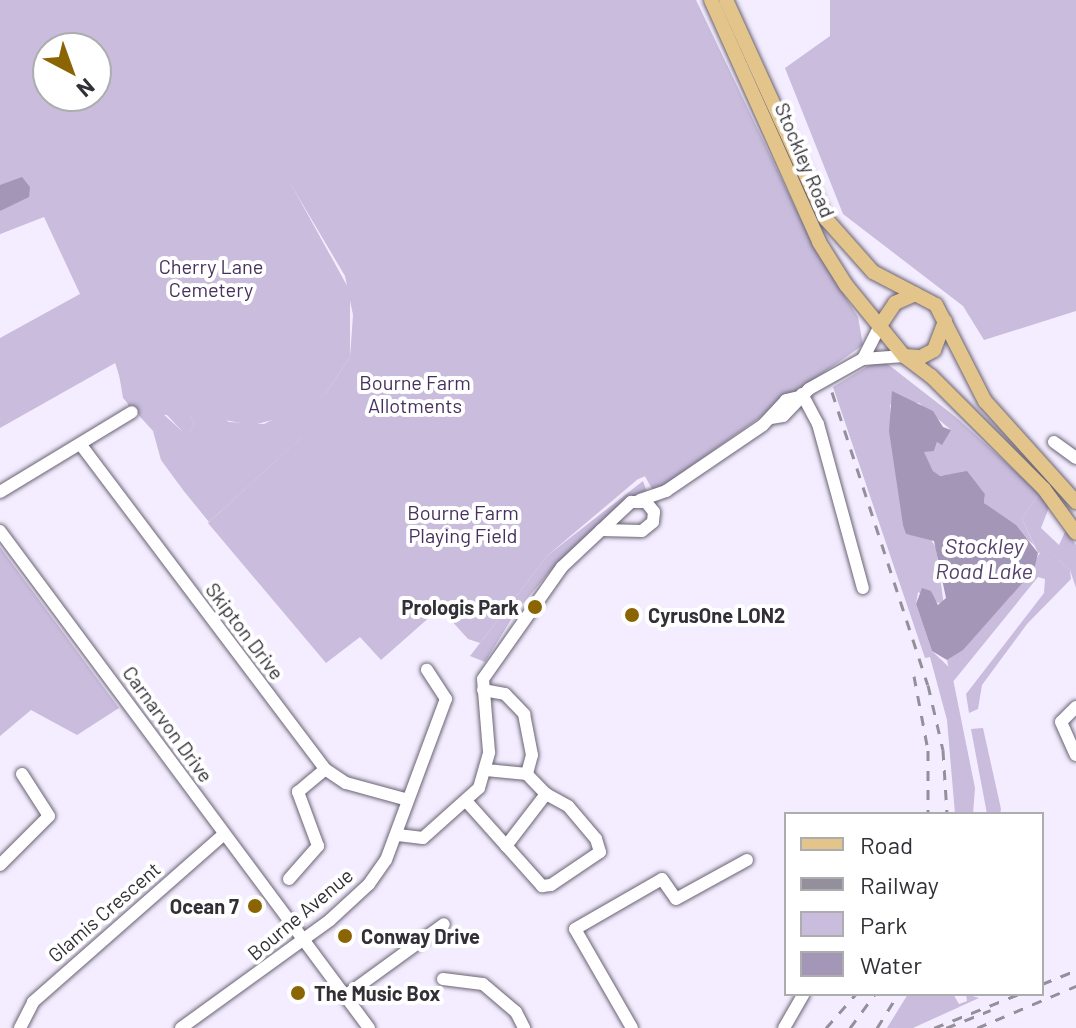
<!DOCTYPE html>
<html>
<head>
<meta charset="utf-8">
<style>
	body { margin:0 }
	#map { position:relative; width:1076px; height:1028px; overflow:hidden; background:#f4edff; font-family:Barlow,sans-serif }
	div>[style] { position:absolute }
	.green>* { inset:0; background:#c9bcdc }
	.forest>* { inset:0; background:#c9bcdd }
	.water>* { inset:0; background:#a396b7 }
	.roads { filter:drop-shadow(0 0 2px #696373) drop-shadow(0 0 2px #696373) }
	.minor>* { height:12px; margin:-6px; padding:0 6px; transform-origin:6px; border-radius:6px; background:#fff }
	.major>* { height:14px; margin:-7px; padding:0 7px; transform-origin:7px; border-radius:7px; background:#e3c58b }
	.rail>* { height:3px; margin-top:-1.5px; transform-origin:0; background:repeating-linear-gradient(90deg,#938f9b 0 10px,transparent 0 20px) }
	.dots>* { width:22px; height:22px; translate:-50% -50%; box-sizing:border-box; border:4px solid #fff; border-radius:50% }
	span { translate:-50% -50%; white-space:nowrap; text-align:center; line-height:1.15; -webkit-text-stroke:8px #fff; paint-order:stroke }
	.street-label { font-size:20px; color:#323036 }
	.park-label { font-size:20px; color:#46315e }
	.poi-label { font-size:20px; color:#323036; font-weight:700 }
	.right { translate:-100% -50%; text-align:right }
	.left { translate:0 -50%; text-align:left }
	.water-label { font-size:22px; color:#543f6d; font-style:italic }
	.legend { position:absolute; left:784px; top:812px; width:260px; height:184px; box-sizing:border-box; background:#fff; border:2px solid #adacaf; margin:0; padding:10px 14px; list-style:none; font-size:24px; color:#323036 }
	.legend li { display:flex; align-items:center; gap:16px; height:40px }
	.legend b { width:40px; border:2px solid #adacaf }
	.north { position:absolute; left:32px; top:32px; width:80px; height:80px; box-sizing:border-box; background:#fff; border:2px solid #adacaf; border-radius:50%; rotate:139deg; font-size:22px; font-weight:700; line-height:32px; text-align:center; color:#323036 }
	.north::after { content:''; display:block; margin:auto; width:28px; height:36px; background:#8b6404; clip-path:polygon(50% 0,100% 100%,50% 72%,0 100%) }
</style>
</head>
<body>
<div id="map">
	<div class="green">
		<div style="clip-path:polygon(evenodd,0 0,696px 0,816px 251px,858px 317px,863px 345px,654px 492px,645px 476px,638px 479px,548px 555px,480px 643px,468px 639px,440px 608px,381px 660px,360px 637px,326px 663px,208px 523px,406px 342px,287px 177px,350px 291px,350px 357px,326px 393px,288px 416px,253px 425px,224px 420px,184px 393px,194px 425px,190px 431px,182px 431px,167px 415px,140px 414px,149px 422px,161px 440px,183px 490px,161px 460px,153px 431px,123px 398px,117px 362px,0 428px,0 338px,80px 294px,44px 217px,0 234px,0 0,48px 48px,96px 48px,96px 96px,48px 96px,48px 48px)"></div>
		<div style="clip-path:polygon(830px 0,1076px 0,1076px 311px,984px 340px,963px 306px,843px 214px,785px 68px,830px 36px)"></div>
		<div style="clip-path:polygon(885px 362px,957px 418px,951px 430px,919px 403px,892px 401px,890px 406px,906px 534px,930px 538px,936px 548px,944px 606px,918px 592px,916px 604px,932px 651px,951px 669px,975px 788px,973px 814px,955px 814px,947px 720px,930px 657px,925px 658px,833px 387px,873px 363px)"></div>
		<div style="clip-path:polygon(1039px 493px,1050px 505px,1041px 528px,1059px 545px,1066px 530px,1076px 545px,1076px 588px,1070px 570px,1048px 551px,1038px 553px,1022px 519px)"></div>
		<div style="clip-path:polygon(0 547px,119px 708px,77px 735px,31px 710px,0 736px)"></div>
		<div style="clip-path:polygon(908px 994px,953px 994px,959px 1004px,967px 1001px,966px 994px,979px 998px,913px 1028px,887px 1028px)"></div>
	</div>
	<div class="forest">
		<div style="clip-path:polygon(981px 9px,1007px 21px,1039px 25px,1057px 42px,1058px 53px,984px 21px,978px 14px)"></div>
		<div style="clip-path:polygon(727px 65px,828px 289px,828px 302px,796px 324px,775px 312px,770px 286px,780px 239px,714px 71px)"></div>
		<div style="clip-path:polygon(924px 85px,943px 122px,981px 145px,983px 167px,927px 127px,911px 101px,902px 100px,898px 91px)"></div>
		<div style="clip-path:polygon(280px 166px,407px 342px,209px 522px,183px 490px,155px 431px,139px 413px,162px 413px,182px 431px,190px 431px,194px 425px,183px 392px,229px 422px,264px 424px,326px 393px,350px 357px,353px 315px,345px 276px)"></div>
		<div style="clip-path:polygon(24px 200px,46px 207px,59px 219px,115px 310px,174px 390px,129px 408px,103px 323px,49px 214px,0 234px,0 211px)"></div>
		<div style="clip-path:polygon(956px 210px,973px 234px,969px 252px,956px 256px,927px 241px,929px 224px,948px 223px)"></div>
		<div style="clip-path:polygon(620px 249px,685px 256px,696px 273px,693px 335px,698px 350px,717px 371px,734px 379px,766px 378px,770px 393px,723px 419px,705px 425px,695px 420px,642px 350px,615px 302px,606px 262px)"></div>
		<div style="clip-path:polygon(777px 395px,785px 397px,654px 492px,645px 476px,638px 479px,631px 471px,686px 450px)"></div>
		<div style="clip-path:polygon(957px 418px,1039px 493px,1022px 519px,1034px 545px,984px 503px,985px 494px,967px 472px,939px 476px,933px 471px,923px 451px,934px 451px,937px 442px,942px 444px)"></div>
		<div style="clip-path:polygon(643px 481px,647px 492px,629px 497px,558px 562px,515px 613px,485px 662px,470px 656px,548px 555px)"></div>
		<div style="clip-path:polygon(1044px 547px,1070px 570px,1071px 579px,1027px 624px,982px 685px,978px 709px,969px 713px,966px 694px,1044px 593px,1045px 579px,1038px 577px,952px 683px,947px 660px,963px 649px,1010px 597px)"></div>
		<div style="clip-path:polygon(983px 728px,1001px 809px,1000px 814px,987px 814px,971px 729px)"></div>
	</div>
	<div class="water">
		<div style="clip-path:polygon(22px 177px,30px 187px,29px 197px,0 211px,0 185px)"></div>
		<div style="clip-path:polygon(892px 391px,933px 411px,943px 427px,951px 430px,942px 445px,937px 442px,934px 451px,924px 452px,933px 471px,940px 476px,967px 471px,985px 494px,984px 503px,1016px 525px,1038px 553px,1034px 570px,1010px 597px,963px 650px,947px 660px,932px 651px,916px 604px,922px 588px,931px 591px,938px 605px,946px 598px,934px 541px,906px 534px,903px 525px,889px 431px)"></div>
	</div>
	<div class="roads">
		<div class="minor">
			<div style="left:863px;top:359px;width:36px;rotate:-63deg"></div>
			<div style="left:802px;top:394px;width:34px;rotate:62deg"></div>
			<div style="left:818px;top:424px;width:170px;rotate:74.7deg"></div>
			<div style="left:771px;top:418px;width:12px;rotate:-9deg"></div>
			<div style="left:783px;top:416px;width:37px;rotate:-46deg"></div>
			<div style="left:809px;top:389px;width:62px;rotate:-29.1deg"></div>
			<div style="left:863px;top:359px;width:41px;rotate:-4.2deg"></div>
			<div style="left:1054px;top:442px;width:27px;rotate:36deg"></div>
			<div style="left:81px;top:445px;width:406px;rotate:53deg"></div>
			<div style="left:325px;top:769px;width:25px;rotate:34deg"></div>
			<div style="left:346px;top:783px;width:64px;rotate:15.3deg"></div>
			<div style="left:0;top:492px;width:154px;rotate:-31.2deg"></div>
			<div style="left:640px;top:500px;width:28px;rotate:-19deg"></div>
			<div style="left:666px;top:491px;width:117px;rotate:-34.2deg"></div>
			<div style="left:763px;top:425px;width:34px;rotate:-47deg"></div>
			<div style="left:786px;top:400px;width:13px;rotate:-13deg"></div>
			<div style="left:0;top:531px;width:619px;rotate:53.41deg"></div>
			<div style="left:483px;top:690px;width:22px;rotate:10deg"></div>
			<div style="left:505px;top:694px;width:28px;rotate:46deg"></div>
			<div style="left:524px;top:714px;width:42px;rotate:79deg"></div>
			<div style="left:532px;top:755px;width:20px;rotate:105deg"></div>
			<div style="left:1076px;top:707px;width:21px;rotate:135deg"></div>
			<div style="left:1061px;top:722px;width:36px;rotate:66deg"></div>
			<div style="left:467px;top:802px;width:113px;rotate:48.2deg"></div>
			<div style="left:542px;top:886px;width:9px;rotate:-6deg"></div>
			<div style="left:551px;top:885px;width:59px;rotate:-34deg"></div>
			<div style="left:600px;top:852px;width:14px;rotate:-107deg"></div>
			<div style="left:596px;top:839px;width:43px;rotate:-130.3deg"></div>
			<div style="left:568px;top:806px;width:25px;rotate:-151deg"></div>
			<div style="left:546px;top:794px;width:28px;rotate:-134deg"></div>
			<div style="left:527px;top:774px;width:41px;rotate:-174.4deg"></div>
			<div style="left:398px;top:835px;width:25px;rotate:7deg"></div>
			<div style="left:423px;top:838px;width:75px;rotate:-41.8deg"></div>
			<div style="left:479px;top:788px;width:37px;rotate:-74deg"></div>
			<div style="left:489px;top:752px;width:73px;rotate:-94.7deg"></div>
			<div style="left:483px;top:679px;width:137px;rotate:-54.8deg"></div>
			<div style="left:562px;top:567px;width:95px;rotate:-43.3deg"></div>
			<div style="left:631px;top:502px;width:15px"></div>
			<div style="left:646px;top:502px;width:13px;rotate:51deg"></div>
			<div style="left:654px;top:512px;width:10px;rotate:96deg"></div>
			<div style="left:653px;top:522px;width:14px;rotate:141deg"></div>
			<div style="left:642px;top:531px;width:41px;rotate:-178.6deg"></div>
			<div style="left:506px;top:846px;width:66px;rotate:-52.4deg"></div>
			<div style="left:0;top:865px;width:69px;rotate:-45deg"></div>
			<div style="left:49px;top:816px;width:50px;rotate:-122.7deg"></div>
			<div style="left:289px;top:879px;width:44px;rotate:-48.7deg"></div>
			<div style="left:318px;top:846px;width:58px;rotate:-110.3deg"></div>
			<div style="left:298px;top:792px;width:35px;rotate:-40deg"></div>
			<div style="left:443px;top:979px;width:40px;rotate:7.1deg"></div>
			<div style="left:483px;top:984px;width:43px;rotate:40.3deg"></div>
			<div style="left:516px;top:1012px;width:18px;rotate:63deg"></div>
			<div style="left:345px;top:996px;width:122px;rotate:-36deg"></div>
			<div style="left:20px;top:1028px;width:29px;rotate:-63deg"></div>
			<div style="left:33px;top:1002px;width:254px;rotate:-41.3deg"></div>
			<div style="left:181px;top:1028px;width:184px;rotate:-35.9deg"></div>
			<div style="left:330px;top:920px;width:53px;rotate:-42.7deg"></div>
			<div style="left:369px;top:884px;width:29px;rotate:-55deg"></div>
			<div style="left:386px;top:860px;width:172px;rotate:-69.6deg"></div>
			<div style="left:446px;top:699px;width:35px;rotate:-123deg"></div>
			<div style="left:632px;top:1028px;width:114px;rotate:-119.9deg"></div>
			<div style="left:575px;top:929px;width:100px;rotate:-29.9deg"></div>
			<div style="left:662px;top:879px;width:24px;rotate:55deg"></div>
			<div style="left:676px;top:899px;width:81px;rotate:-28.8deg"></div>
			<div style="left:784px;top:1028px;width:39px;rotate:-60deg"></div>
		</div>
		<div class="major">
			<div style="left:711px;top:0;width:265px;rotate:65.9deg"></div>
			<div style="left:819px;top:242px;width:51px;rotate:57.9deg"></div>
			<div style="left:846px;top:285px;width:92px;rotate:50.8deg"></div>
			<div style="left:904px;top:356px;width:34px;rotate:37deg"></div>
			<div style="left:931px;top:376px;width:160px;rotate:45deg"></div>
			<div style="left:1044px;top:489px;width:54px;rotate:54deg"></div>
			<div style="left:726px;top:0;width:241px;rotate:65.5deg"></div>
			<div style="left:826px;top:219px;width:71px;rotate:48.4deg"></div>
			<div style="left:873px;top:272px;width:71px;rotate:27.6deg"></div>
			<div style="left:936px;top:305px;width:108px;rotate:63deg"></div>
			<div style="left:985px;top:401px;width:136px;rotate:48deg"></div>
			<div style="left:879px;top:327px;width:29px;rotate:-56deg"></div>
			<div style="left:895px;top:303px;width:22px;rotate:-24deg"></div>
			<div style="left:905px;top:356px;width:16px;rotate:4deg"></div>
			<div style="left:921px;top:357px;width:15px;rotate:-28deg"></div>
			<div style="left:934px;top:350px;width:31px;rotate:-69deg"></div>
		</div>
	</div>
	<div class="rail">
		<div style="left:832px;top:392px;width:308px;rotate:71.9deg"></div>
		<div style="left:928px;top:685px;width:67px;rotate:77deg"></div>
		<div style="left:943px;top:750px;width:64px;rotate:86.4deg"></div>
		<div style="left:914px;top:676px;width:75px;rotate:79.3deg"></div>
		<div style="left:928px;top:750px;width:64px;rotate:90deg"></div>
		<div style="left:1042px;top:984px;width:37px;rotate:-22deg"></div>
		<div style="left:826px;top:1028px;width:45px;rotate:-48.6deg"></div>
		<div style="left:850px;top:1028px;width:42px;rotate:-53.7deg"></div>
		<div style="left:877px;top:1028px;width:40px;rotate:-58deg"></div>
		<div style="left:934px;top:1028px;width:92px;rotate:-21.8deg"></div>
		<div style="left:946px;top:1028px;width:48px;rotate:-21.8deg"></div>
		<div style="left:977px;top:1028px;width:108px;rotate:-23deg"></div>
	</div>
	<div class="dots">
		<div style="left:535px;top:607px;background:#8b6404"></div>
		<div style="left:632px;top:615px;background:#8b6404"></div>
		<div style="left:255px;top:906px;background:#8b6404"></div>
		<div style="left:345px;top:936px;background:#8b6404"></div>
		<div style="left:298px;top:993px;background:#8b6404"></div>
	</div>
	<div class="street-label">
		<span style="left:805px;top:160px;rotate:67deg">Stockley Road</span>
		<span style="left:245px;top:631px;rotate:53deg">Skipton Drive</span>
		<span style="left:168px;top:724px;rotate:54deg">Carnarvon Drive</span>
		<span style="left:104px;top:912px;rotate:-41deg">Glamis Crescent</span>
		<span style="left:300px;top:914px;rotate:-40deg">Bourne Avenue</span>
	</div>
	<div class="park-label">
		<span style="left:211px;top:278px">Cherry Lane<br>Cemetery</span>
		<span style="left:415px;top:394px">Bourne Farm<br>Allotments</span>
		<span style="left:463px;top:524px">Bourne Farm<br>Playing Field</span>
	</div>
	<div class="poi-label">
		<span class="right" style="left:519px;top:607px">Prologis Park</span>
		<span class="left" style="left:648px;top:615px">CyrusOne LON2</span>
		<span class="right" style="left:239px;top:906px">Ocean 7</span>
		<span class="left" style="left:361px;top:936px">Conway Drive</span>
		<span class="left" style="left:314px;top:993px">The Music Box</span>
	</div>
	<div class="water-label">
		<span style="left:984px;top:558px">Stockley<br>Road Lake</span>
	</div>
	<ul class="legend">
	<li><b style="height:10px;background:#e3c58b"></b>Road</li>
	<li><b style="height:10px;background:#938f9b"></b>Railway</li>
	<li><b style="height:22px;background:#c9bcdc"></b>Park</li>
	<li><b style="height:22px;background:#a396b7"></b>Water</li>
	</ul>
	<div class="north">N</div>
</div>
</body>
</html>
